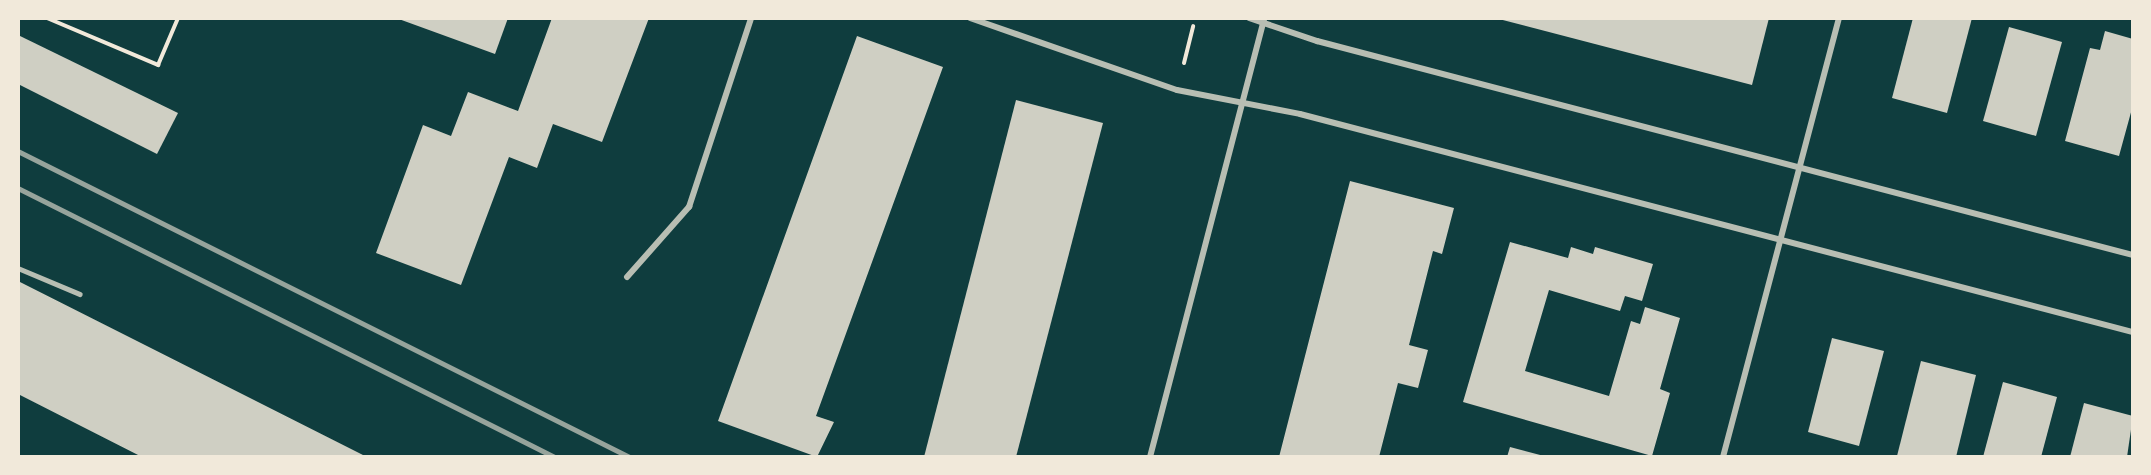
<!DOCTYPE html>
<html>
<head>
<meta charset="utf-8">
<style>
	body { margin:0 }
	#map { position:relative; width:2151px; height:475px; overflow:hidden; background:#0f3d3e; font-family:Quicksand,sans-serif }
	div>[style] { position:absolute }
	.building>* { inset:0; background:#cfcfc3 }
	.path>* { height:4px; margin:-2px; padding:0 2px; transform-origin:2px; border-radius:2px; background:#f1e9da }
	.service>* { height:4.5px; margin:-2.25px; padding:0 2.25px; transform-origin:2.25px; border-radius:2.25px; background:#b8beb3 }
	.minor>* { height:6px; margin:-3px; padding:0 3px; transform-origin:3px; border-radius:3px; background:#b8beb3 }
	.rail>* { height:4.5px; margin:-2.25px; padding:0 2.25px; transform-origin:2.25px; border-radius:2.25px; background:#97a49c }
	span { translate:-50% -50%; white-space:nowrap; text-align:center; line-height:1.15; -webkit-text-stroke:6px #f1e9da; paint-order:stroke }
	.frame { position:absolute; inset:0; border:20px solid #f1e9da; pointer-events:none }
</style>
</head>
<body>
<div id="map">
	<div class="building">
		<div style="clip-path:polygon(396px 18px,508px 18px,495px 54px)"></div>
		<div style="clip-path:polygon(552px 18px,649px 18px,602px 142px,553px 124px,537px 168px,509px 157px,461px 285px,376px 253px,423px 125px,451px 136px,468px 92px,518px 111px)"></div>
		<div style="clip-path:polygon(1495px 18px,1769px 18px,1752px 85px)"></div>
		<div style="clip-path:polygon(1913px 18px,1972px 18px,1947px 113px,1892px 98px)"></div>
		<div style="clip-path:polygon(2009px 27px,2062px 42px,2036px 136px,1983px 121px)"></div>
		<div style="clip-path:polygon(2105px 31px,2133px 39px,2133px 105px,2119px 156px,2065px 141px,2090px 48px,2100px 50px)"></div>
		<div style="clip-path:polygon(18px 35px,178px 113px,157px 154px,18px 84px)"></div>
		<div style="clip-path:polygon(857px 36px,943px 67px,816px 416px,834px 422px,817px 457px,718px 421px)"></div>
		<div style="clip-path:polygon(1016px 100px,1103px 123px,1016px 457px,924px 457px)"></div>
		<div style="clip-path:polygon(1350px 181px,1454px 208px,1442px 254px,1433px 251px,1409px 345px,1428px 350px,1418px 388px,1398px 383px,1379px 457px,1279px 457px)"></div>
		<div style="clip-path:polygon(1510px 242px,1568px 258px,1571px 247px,1593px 254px,1595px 247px,1653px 264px,1642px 301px,1625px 296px,1620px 311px,1549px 290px,1525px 371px,1609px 396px,1631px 321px,1640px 324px,1645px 307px,1680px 318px,1660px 389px,1670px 393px,1652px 456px,1463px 402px)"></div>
		<div style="clip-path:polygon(18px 281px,361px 454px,367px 457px,142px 457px,18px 394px)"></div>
		<div style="clip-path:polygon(1832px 338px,1884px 351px,1859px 446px,1808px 432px)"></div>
		<div style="clip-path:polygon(1921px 361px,1976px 375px,1956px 457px,1897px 456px)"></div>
		<div style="clip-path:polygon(2003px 382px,2057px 397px,2041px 457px,1983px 457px)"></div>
		<div style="clip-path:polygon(2084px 403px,2133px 416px,2127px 457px,2070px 457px)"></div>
		<div style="clip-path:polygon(1510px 447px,1544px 456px,1543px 457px,1507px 457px)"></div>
	</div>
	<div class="path">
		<div style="left:47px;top:18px;width:121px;rotate:22.9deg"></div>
		<div style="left:158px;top:65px;width:51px;rotate:-66.9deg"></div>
		<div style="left:1184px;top:63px;width:38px;rotate:-76deg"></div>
	</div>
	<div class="service">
		<div style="left:18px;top:268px;width:67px;rotate:22.8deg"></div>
	</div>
	<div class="minor">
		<div style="left:970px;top:18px;width:219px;rotate:19.2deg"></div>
		<div style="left:1177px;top:90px;width:125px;rotate:11deg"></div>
		<div style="left:1300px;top:114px;width:861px;rotate:14.67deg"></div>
		<div style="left:1249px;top:18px;width:72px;rotate:18.7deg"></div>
		<div style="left:1317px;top:41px;width:844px;rotate:14.7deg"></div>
		<div style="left:627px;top:277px;width:94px;rotate:-48.5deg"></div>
		<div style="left:689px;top:207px;width:199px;rotate:-71.8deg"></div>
		<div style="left:1150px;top:457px;width:454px;rotate:-75.4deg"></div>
		<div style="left:1723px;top:457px;width:454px;rotate:-75.2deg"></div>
	</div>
	<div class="rail">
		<div style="left:18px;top:151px;width:684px;rotate:26.57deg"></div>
		<div style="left:18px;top:188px;width:601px;rotate:26.61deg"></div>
	</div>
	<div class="frame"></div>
</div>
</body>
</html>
